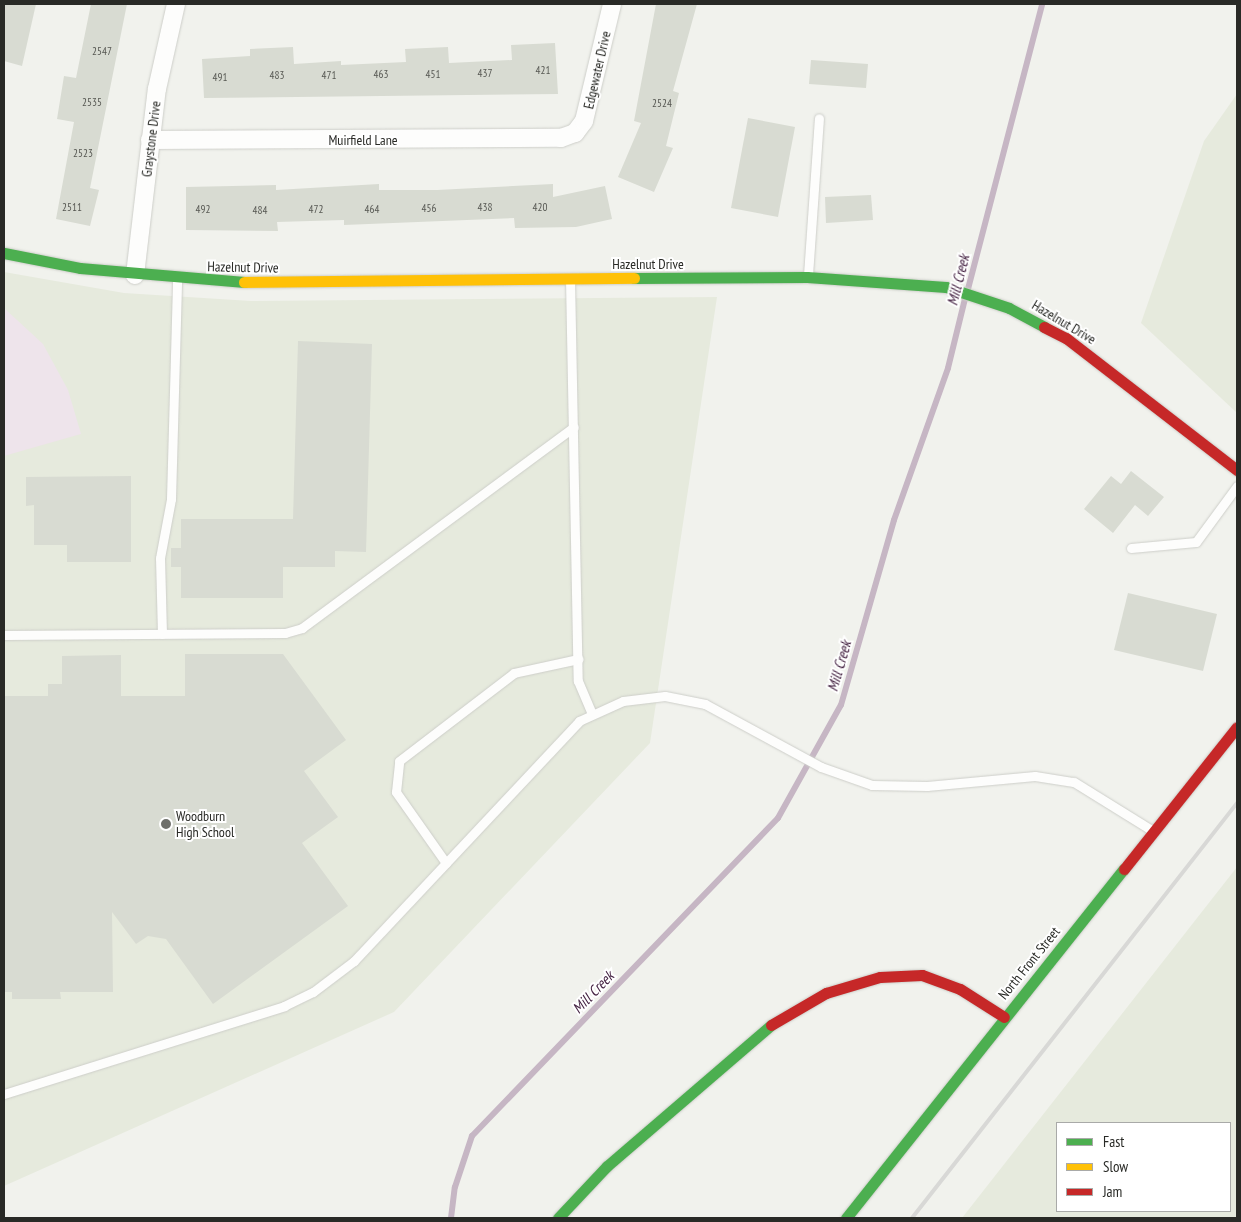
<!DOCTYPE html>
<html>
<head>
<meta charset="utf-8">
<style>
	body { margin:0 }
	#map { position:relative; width:1241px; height:1222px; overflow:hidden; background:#f1f2ed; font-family:"PT Sans Narrow",sans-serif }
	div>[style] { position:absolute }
	.built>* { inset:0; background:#e6eadd }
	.green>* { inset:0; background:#eee4eb }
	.stream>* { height:6px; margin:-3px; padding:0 3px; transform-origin:3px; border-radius:3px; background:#c6b6c4 }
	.building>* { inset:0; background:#d8dbd2 }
	.roads { filter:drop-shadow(0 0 1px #cdcec9) drop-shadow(0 0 1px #cdcec9) }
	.lane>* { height:9px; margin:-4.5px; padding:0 4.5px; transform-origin:4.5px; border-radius:4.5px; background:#fdfdfc }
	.street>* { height:18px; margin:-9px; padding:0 9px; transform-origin:9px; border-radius:9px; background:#fdfdfc }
	.fast>* { height:11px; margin:-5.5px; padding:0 5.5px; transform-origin:5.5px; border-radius:5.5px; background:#4caf50 }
	.slow>* { height:11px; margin:-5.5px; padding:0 5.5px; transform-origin:5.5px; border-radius:5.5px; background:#ffc107 }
	.jam>* { height:11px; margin:-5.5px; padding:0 5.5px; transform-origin:5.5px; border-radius:5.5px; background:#c62828 }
	.rail>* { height:4px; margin:-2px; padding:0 2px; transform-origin:2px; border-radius:2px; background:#d8d8d6 }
	.dots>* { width:14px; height:14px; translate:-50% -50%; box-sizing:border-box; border:2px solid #fff; border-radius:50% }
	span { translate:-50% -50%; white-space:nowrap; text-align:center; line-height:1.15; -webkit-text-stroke:4px #fff; paint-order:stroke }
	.number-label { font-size:11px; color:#565752 }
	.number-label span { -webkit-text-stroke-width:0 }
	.street-label { font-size:14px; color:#292a26 }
	.poi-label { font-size:14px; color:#292a26 }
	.left { translate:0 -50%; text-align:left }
	.water-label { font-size:15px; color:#442242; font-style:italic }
	.frame { position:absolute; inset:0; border:5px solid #292a26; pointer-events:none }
	.legend { position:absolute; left:1056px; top:1122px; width:175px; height:90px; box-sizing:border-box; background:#fff; border:1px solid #a9aaa8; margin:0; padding:6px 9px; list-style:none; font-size:15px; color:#292a26 }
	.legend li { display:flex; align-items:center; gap:10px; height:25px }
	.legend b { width:25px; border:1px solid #a9aaa8 }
</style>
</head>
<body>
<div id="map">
	<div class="built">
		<div style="clip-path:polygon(1237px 94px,1237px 413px,1141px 323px,1204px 141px)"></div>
		<div style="clip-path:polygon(4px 272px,124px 293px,251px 301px,717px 297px,650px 743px,394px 1012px,4px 1186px)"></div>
		<div style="clip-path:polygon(evenodd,1237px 867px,1237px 1218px,962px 1218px,1237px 867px,1057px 1123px,1230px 1123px,1230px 1211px,1057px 1211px,1057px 1123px)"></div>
	</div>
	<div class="green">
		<div style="clip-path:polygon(4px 308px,43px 344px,68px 390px,81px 434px,4px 456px)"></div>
	</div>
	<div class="stream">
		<div style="left:968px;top:289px;width:294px;rotate:-75.4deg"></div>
		<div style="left:451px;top:1218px;width:31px;rotate:-83deg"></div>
		<div style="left:455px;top:1187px;width:54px;rotate:-71.6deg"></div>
		<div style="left:472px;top:1136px;width:441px;rotate:-46.1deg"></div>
		<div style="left:778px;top:818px;width:129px;rotate:-60.9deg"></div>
		<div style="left:841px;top:705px;width:192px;rotate:-74deg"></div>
		<div style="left:894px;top:520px;width:161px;rotate:-70.4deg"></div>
		<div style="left:948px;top:368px;width:71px;rotate:-76.2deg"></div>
	</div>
	<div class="building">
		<div style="clip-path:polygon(4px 4px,36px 4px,22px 66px,4px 61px)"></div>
		<div style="clip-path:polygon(91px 4px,127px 4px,90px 188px,99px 190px,90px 226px,56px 219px,74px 122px,57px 119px,64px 76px,76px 78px)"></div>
		<div style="clip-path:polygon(656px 4px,697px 4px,673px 91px,679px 93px,666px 146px,673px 148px,654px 192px,618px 177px,641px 123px,634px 121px)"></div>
		<div style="clip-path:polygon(555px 43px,558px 94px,204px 98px,202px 59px,250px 56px,250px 49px,293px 47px,294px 64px,341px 61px,341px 65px,406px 62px,405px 49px,448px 47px,449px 63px,512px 60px,511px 45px)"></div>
		<div style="clip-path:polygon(811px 60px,868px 64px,866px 88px,809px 84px)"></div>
		<div style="clip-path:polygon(748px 118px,795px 127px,778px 217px,731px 208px)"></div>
		<div style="clip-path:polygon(379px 184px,379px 190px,437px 190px,553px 184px,553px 197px,605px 186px,612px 219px,576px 227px,515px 228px,514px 218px,344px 225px,344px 220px,277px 222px,278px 231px,186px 230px,186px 187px,276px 185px,276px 190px)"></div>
		<div style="clip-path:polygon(871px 195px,873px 220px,826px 223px,825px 197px)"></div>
		<div style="clip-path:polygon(298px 341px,372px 344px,366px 552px,335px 551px,335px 567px,283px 567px,283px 598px,181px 598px,181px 567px,171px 567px,171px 548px,181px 548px,181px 519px,293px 519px)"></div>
		<div style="clip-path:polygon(1131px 471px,1164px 497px,1148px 516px,1135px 505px,1113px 533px,1084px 509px,1111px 476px,1121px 484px)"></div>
		<div style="clip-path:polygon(131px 476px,131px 562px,67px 562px,67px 545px,34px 545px,34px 505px,26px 506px,26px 477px)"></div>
		<div style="clip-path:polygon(1128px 593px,1217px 614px,1203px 671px,1114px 650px)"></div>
		<div style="clip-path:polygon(185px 654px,283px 654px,346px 740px,304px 771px,338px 817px,302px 843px,348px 906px,213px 1004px,166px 939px,148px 936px,136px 944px,112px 912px,113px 992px,60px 992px,61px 999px,12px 999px,12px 992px,4px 992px,4px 696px,48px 696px,48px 684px,62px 684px,62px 656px,121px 655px,121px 696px,185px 696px)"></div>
	</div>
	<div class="roads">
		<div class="lane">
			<div style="left:808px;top:275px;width:157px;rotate:-86deg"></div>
			<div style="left:570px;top:279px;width:402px;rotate:88.9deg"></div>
			<div style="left:578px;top:681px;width:34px;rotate:67deg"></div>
			<div style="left:1131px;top:548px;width:65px;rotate:-5.3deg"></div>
			<div style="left:1196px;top:542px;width:69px;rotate:-53.8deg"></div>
			<div style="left:162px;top:634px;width:76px;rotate:-91.5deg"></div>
			<div style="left:160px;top:558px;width:60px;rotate:-79.4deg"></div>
			<div style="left:171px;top:499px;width:219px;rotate:-88.4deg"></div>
			<div style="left:4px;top:635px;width:281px;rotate:-0.4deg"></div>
			<div style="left:285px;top:633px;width:18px;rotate:-16deg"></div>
			<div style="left:302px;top:628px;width:338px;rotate:-36.5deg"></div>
			<div style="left:446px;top:863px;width:87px;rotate:-125.2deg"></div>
			<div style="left:396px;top:792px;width:31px;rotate:-84deg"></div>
			<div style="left:399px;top:761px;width:145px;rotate:-37.4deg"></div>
			<div style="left:514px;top:673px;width:66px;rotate:-12.3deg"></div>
			<div style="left:4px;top:1094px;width:294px;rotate:-17.4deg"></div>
			<div style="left:284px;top:1006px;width:32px;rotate:-26deg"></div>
			<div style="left:313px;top:992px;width:51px;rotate:-37.1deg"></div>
			<div style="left:354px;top:961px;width:329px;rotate:-46.8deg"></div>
			<div style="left:579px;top:721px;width:48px;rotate:-24.4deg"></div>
			<div style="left:623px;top:701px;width:42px;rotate:-6.8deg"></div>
			<div style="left:665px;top:696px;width:41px;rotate:11.3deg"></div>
			<div style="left:705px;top:704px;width:132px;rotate:28.5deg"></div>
			<div style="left:821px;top:767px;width:54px;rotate:19.4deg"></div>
			<div style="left:872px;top:785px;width:55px;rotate:1deg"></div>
			<div style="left:927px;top:786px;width:108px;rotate:-5.3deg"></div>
			<div style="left:1035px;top:776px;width:39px;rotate:9deg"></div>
			<div style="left:1074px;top:782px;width:93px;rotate:31.8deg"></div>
		</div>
		<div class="street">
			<div style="left:150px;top:140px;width:411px;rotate:-0.3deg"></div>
			<div style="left:561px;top:138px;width:15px;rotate:-20deg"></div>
			<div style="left:575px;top:133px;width:15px;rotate:-53deg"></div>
			<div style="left:584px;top:121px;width:120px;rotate:-76.5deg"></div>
			<div style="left:135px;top:275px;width:187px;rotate:-83.3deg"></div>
			<div style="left:157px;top:89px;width:87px;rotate:-77.4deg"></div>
		</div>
		<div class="fast">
			<div style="left:4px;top:253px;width:77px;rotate:11.2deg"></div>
			<div style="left:80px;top:268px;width:165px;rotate:4.9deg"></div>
			<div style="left:634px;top:278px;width:173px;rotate:-0.3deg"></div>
			<div style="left:807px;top:277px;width:139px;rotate:4.1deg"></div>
			<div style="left:946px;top:287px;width:66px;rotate:18.4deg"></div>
			<div style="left:1009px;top:308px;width:40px;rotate:28deg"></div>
			<div style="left:558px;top:1218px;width:71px;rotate:-46.7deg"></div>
			<div style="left:607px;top:1166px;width:216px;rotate:-40.7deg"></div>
			<div style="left:846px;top:1218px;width:446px;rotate:-51.5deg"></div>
		</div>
		<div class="slow">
			<div style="left:244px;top:282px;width:390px;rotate:-0.6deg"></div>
		</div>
		<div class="jam">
			<div style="left:1044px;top:327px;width:25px;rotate:27deg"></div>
			<div style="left:1066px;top:338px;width:216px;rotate:37.7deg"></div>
			<div style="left:1124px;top:869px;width:181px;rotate:-51.5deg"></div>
			<div style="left:771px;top:1025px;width:64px;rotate:-30.2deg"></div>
			<div style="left:826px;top:993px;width:56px;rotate:-16.5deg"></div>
			<div style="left:880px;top:977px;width:42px;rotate:-2.7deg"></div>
			<div style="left:922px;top:975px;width:40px;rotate:20.2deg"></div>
			<div style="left:960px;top:989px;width:52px;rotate:32.5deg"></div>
		</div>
	</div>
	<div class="rail">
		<div style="left:912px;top:1218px;width:527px;rotate:-51.93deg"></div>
	</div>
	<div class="dots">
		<div style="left:166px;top:824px;background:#6f706c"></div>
	</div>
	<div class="number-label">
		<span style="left:102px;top:51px">2547</span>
		<span style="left:543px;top:70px">421</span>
		<span style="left:485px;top:73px">437</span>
		<span style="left:381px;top:74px">463</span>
		<span style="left:433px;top:74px">451</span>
		<span style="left:277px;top:75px">483</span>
		<span style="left:329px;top:75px">471</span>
		<span style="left:220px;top:77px">491</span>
		<span style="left:92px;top:102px">2535</span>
		<span style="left:662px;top:103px">2524</span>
		<span style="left:83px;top:153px">2523</span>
		<span style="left:72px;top:207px">2511</span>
		<span style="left:485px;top:207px">438</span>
		<span style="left:540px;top:207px">420</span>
		<span style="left:429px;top:208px">456</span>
		<span style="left:203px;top:209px">492</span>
		<span style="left:316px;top:209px">472</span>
		<span style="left:372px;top:209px">464</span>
		<span style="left:260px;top:210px">484</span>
	</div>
	<div class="street-label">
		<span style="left:597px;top:70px;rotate:-77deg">Edgewater Drive</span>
		<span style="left:151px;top:139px;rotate:-83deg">Graystone Drive</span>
		<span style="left:363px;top:140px">Muirfield Lane</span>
		<span style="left:648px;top:264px">Hazelnut Drive</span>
		<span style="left:243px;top:267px;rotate:1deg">Hazelnut Drive</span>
		<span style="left:1064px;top:322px;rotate:31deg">Hazelnut Drive</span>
		<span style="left:1029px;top:963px;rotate:-51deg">North Front Street</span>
	</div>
	<div class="poi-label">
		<span class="left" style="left:176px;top:824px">Woodburn<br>High School</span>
	</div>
	<div class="water-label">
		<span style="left:958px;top:280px;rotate:-76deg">Mill Creek</span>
		<span style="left:839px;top:666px;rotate:-74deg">Mill Creek</span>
		<span style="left:593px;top:992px;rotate:-46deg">Mill Creek</span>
	</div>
	<div class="frame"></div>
	<ul class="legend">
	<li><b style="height:6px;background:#4caf50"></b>Fast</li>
	<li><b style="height:6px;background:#ffc107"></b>Slow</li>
	<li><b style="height:6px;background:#c62828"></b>Jam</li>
	</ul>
</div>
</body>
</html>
